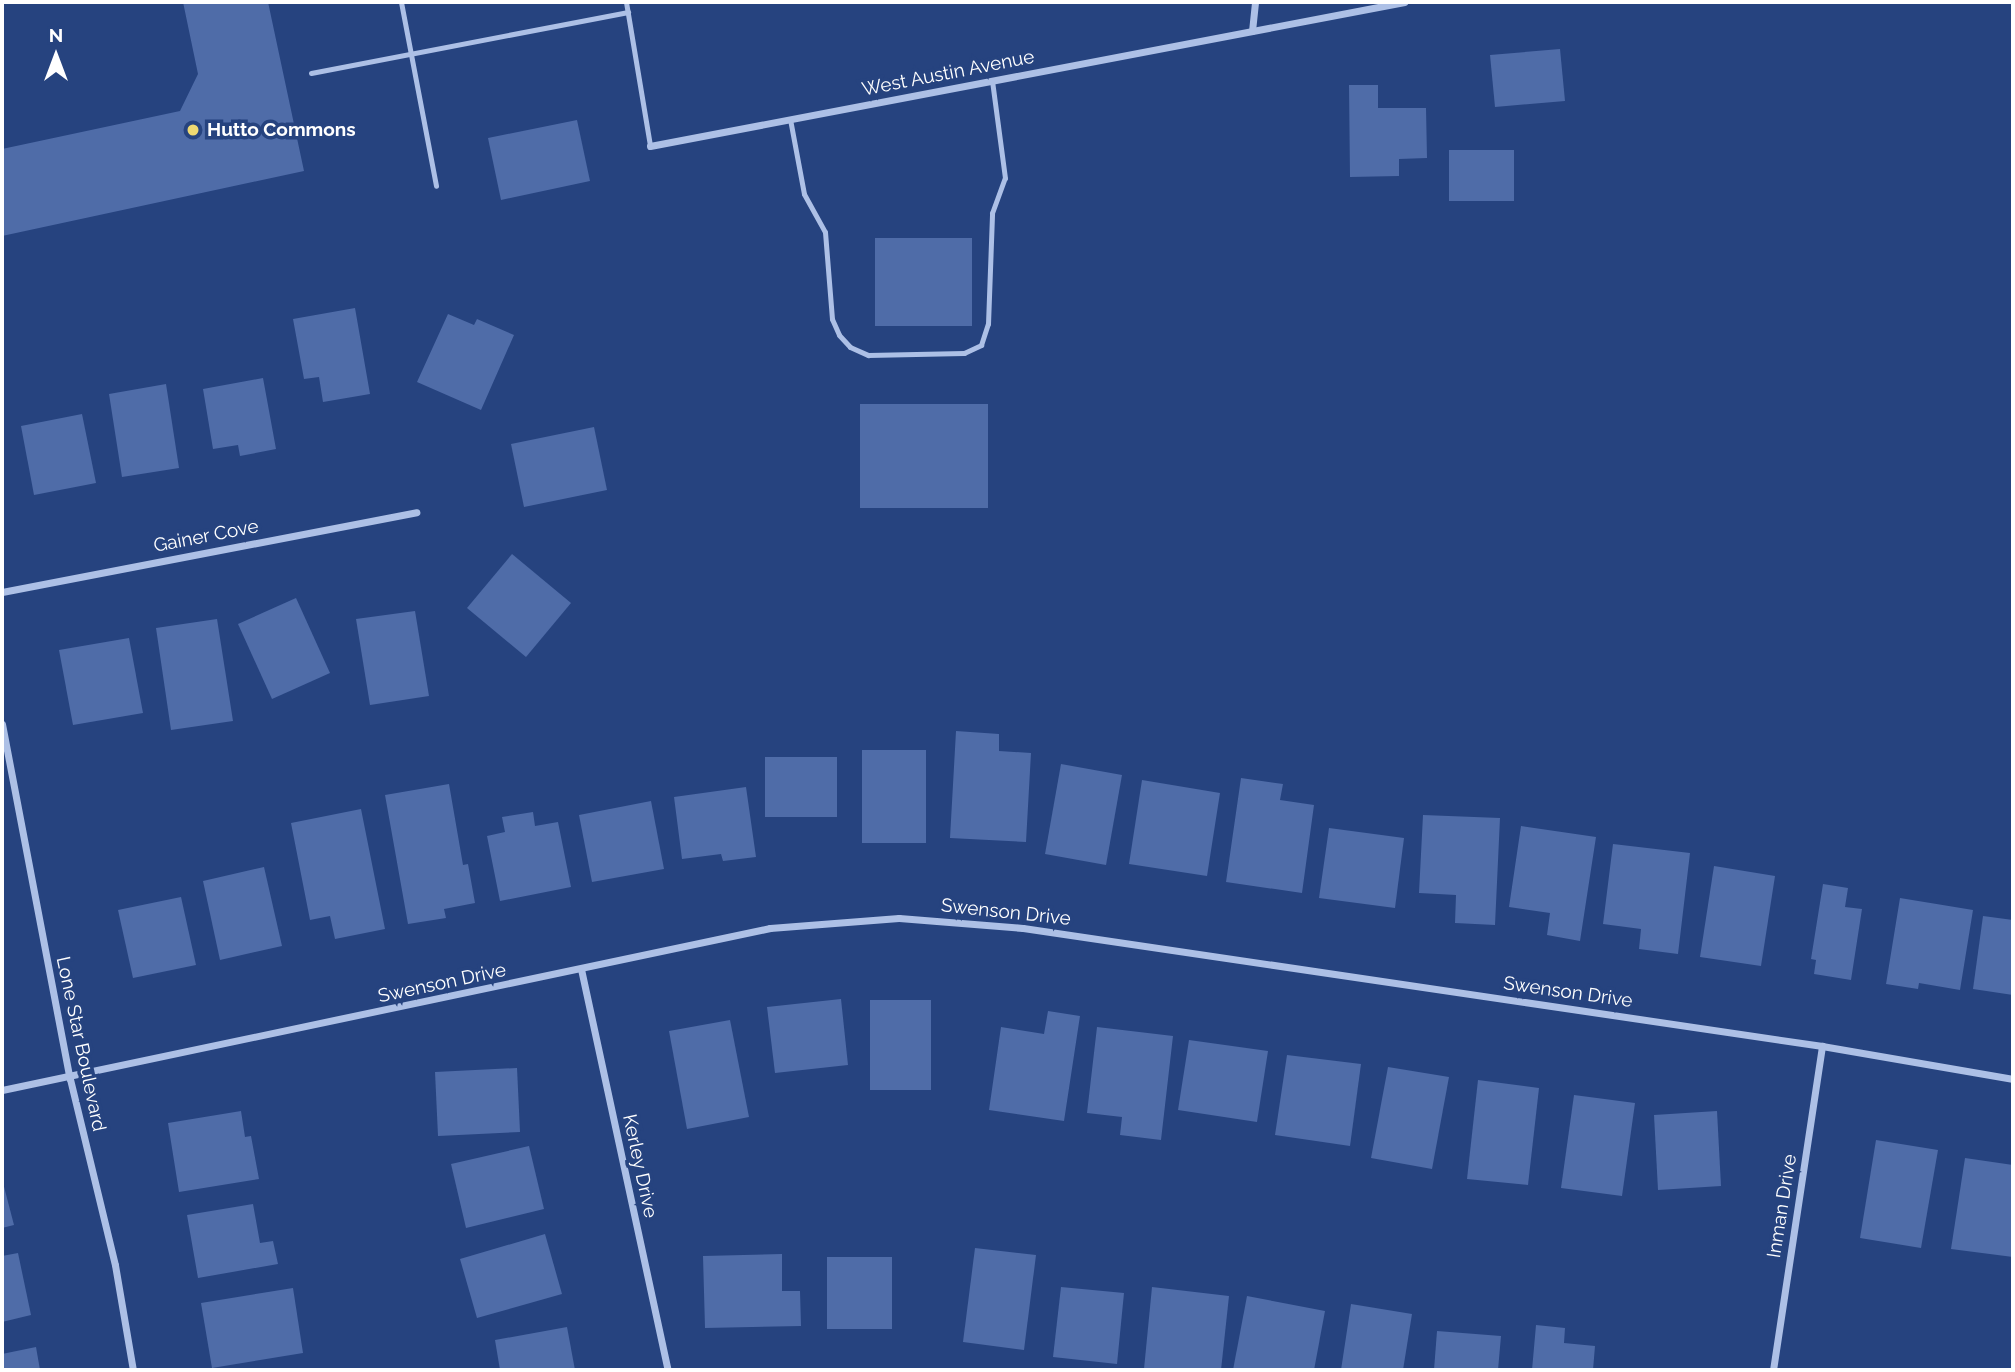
<!DOCTYPE html>
<html>
<head>
<meta charset="utf-8">
<style>
	body { margin:0 }
	#map { position:relative; width:2015px; height:1372px; overflow:hidden; background:#26437f; font-family:Raleway,sans-serif }
	div>[style] { position:absolute }
	.building>* { inset:0; background:#4f6ca8 }
	.lane>* { height:5px; margin:-2.5px; padding:0 2.5px; transform-origin:2.5px; border-radius:2.5px; background:#adc0e6 }
	.street>* { height:7px; margin:-3.5px; padding:0 3.5px; transform-origin:3.5px; border-radius:3.5px; background:#adc0e6 }
	.dots>* { width:19px; height:19px; translate:-50% -50%; box-sizing:border-box; border:4px solid #26437f; border-radius:50% }
	span { translate:-50% -50%; white-space:nowrap; text-align:center; line-height:1.15; -webkit-text-stroke:7px #26437f; paint-order:stroke }
	.street-label { font-size:19px; color:#fff }
	.poi-label { font-size:19px; color:#fff; font-weight:700 }
	.left { translate:0 -50%; text-align:left }
	.frame { position:absolute; inset:0; border:4px solid #fff; pointer-events:none }
	.north { position:absolute; left:21px; top:21px; width:70px; height:70px; -webkit-text-stroke:5px #26437f; paint-order:stroke; rotate:0deg; font-size:19px; font-weight:700; line-height:28px; text-align:center; color:#fff }
	.north::after { content:''; display:block; margin:auto; width:24px; height:32px; background:#fff; clip-path:polygon(50% 0,100% 100%,50% 72%,0 100%) }
</style>
</head>
<body>
<div id="map">
	<div class="building">
		<div style="clip-path:polygon(183px 2px,268px 2px,304px 171px,2px 236px,2px 149px,180px 111px,198px 74px)"></div>
		<div style="clip-path:polygon(1560px 49px,1565px 101px,1495px 107px,1490px 55px)"></div>
		<div style="clip-path:polygon(1349px 85px,1378px 85px,1378px 108px,1426px 108px,1427px 158px,1399px 159px,1399px 176px,1350px 177px)"></div>
		<div style="clip-path:polygon(577px 120px,590px 181px,501px 200px,488px 138px)"></div>
		<div style="clip-path:polygon(1449px 150px,1514px 150px,1514px 201px,1449px 201px)"></div>
		<div style="clip-path:polygon(875px 238px,972px 238px,972px 326px,875px 326px)"></div>
		<div style="clip-path:polygon(355px 308px,370px 394px,323px 402px,319px 377px,304px 379px,293px 319px)"></div>
		<div style="clip-path:polygon(448px 314px,474px 325px,477px 319px,514px 335px,481px 410px,417px 382px)"></div>
		<div style="clip-path:polygon(263px 378px,276px 449px,240px 456px,238px 445px,213px 449px,203px 389px)"></div>
		<div style="clip-path:polygon(166px 384px,179px 468px,122px 477px,109px 394px)"></div>
		<div style="clip-path:polygon(860px 404px,988px 404px,988px 508px,860px 508px)"></div>
		<div style="clip-path:polygon(82px 414px,96px 483px,34px 495px,21px 426px)"></div>
		<div style="clip-path:polygon(594px 427px,607px 490px,524px 507px,511px 444px)"></div>
		<div style="clip-path:polygon(512px 554px,571px 603px,526px 657px,467px 608px)"></div>
		<div style="clip-path:polygon(296px 598px,330px 673px,272px 699px,238px 624px)"></div>
		<div style="clip-path:polygon(415px 611px,429px 696px,370px 705px,356px 619px)"></div>
		<div style="clip-path:polygon(217px 619px,233px 721px,171px 730px,156px 628px)"></div>
		<div style="clip-path:polygon(129px 638px,143px 713px,73px 725px,59px 650px)"></div>
		<div style="clip-path:polygon(956px 731px,999px 734px,999px 751px,1031px 753px,1026px 842px,950px 838px)"></div>
		<div style="clip-path:polygon(862px 750px,926px 750px,926px 843px,862px 843px)"></div>
		<div style="clip-path:polygon(765px 757px,837px 757px,837px 817px,765px 817px)"></div>
		<div style="clip-path:polygon(1061px 764px,1122px 775px,1106px 865px,1045px 854px)"></div>
		<div style="clip-path:polygon(1241px 778px,1283px 784px,1280px 800px,1314px 805px,1302px 893px,1226px 882px)"></div>
		<div style="clip-path:polygon(1142px 780px,1220px 793px,1207px 876px,1129px 864px)"></div>
		<div style="clip-path:polygon(449px 784px,463px 865px,468px 864px,475px 903px,444px 909px,446px 918px,408px 924px,385px 795px)"></div>
		<div style="clip-path:polygon(746px 787px,756px 857px,723px 861px,721px 854px,682px 859px,674px 797px)"></div>
		<div style="clip-path:polygon(651px 801px,664px 869px,592px 882px,579px 815px)"></div>
		<div style="clip-path:polygon(361px 809px,385px 929px,335px 939px,330px 916px,310px 920px,291px 823px)"></div>
		<div style="clip-path:polygon(533px 812px,535px 826px,558px 822px,571px 887px,500px 901px,487px 836px,505px 832px,502px 817px)"></div>
		<div style="clip-path:polygon(1423px 815px,1500px 818px,1495px 925px,1455px 923px,1456px 895px,1419px 893px)"></div>
		<div style="clip-path:polygon(1521px 826px,1596px 837px,1580px 941px,1547px 935px,1550px 913px,1509px 907px)"></div>
		<div style="clip-path:polygon(1329px 828px,1404px 838px,1395px 908px,1319px 898px)"></div>
		<div style="clip-path:polygon(1613px 844px,1690px 853px,1678px 954px,1639px 949px,1641px 929px,1603px 924px)"></div>
		<div style="clip-path:polygon(1714px 866px,1775px 876px,1761px 966px,1700px 957px)"></div>
		<div style="clip-path:polygon(264px 867px,282px 946px,220px 960px,203px 881px)"></div>
		<div style="clip-path:polygon(1823px 884px,1848px 888px,1845px 907px,1862px 909px,1851px 980px,1814px 974px,1816px 960px,1811px 959px)"></div>
		<div style="clip-path:polygon(181px 897px,196px 965px,133px 978px,118px 910px)"></div>
		<div style="clip-path:polygon(1900px 898px,1973px 910px,1960px 990px,1919px 983px,1918px 989px,1886px 984px)"></div>
		<div style="clip-path:polygon(1983px 916px,2013px 920px,2013px 995px,1973px 989px)"></div>
		<div style="clip-path:polygon(841px 999px,848px 1065px,775px 1073px,767px 1007px)"></div>
		<div style="clip-path:polygon(870px 1000px,931px 1000px,931px 1090px,870px 1090px)"></div>
		<div style="clip-path:polygon(1048px 1011px,1080px 1016px,1064px 1121px,989px 1110px,1001px 1027px,1044px 1034px)"></div>
		<div style="clip-path:polygon(730px 1020px,749px 1117px,687px 1129px,669px 1031px)"></div>
		<div style="clip-path:polygon(1097px 1027px,1173px 1036px,1161px 1140px,1120px 1135px,1122px 1117px,1087px 1113px)"></div>
		<div style="clip-path:polygon(1189px 1040px,1268px 1051px,1257px 1122px,1178px 1110px)"></div>
		<div style="clip-path:polygon(1287px 1055px,1361px 1064px,1350px 1146px,1275px 1135px)"></div>
		<div style="clip-path:polygon(1388px 1067px,1449px 1077px,1432px 1169px,1371px 1158px)"></div>
		<div style="clip-path:polygon(517px 1068px,520px 1132px,438px 1136px,435px 1072px)"></div>
		<div style="clip-path:polygon(1478px 1080px,1539px 1088px,1528px 1185px,1467px 1179px)"></div>
		<div style="clip-path:polygon(1574px 1095px,1635px 1103px,1622px 1196px,1561px 1188px)"></div>
		<div style="clip-path:polygon(241px 1111px,245px 1137px,251px 1136px,259px 1179px,179px 1192px,168px 1123px)"></div>
		<div style="clip-path:polygon(1717px 1111px,1721px 1186px,1658px 1190px,1654px 1115px)"></div>
		<div style="clip-path:polygon(1876px 1140px,1938px 1150px,1921px 1248px,1860px 1238px)"></div>
		<div style="clip-path:polygon(529px 1146px,544px 1209px,466px 1228px,451px 1164px)"></div>
		<div style="clip-path:polygon(1965px 1158px,2013px 1165px,2013px 1257px,1951px 1249px)"></div>
		<div style="clip-path:polygon(2px 1179px,14px 1225px,2px 1228px)"></div>
		<div style="clip-path:polygon(253px 1204px,260px 1243px,273px 1241px,278px 1264px,198px 1278px,187px 1215px)"></div>
		<div style="clip-path:polygon(545px 1234px,562px 1294px,477px 1318px,460px 1259px)"></div>
		<div style="clip-path:polygon(975px 1248px,1036px 1255px,1024px 1350px,963px 1342px)"></div>
		<div style="clip-path:polygon(18px 1253px,31px 1315px,2px 1322px,2px 1256px)"></div>
		<div style="clip-path:polygon(782px 1254px,782px 1291px,800px 1291px,801px 1326px,705px 1328px,703px 1256px)"></div>
		<div style="clip-path:polygon(827px 1257px,892px 1257px,892px 1329px,827px 1329px)"></div>
		<div style="clip-path:polygon(1061px 1287px,1124px 1293px,1117px 1364px,1053px 1357px)"></div>
		<div style="clip-path:polygon(1152px 1287px,1229px 1296px,1221px 1370px,1144px 1369px)"></div>
		<div style="clip-path:polygon(293px 1288px,303px 1353px,212px 1368px,201px 1303px)"></div>
		<div style="clip-path:polygon(1247px 1296px,1325px 1311px,1314px 1370px,1233px 1370px)"></div>
		<div style="clip-path:polygon(1351px 1304px,1412px 1314px,1403px 1370px,1341px 1370px)"></div>
		<div style="clip-path:polygon(1536px 1325px,1565px 1328px,1564px 1343px,1595px 1346px,1593px 1370px,1532px 1370px)"></div>
		<div style="clip-path:polygon(567px 1327px,575px 1370px,500px 1370px,495px 1340px)"></div>
		<div style="clip-path:polygon(1437px 1331px,1501px 1336px,1498px 1370px,1434px 1370px)"></div>
		<div style="clip-path:polygon(36px 1347px,40px 1370px,2px 1370px,2px 1354px)"></div>
	</div>
	<div class="lane">
		<div style="left:401px;top:2px;width:187px;rotate:79.2deg"></div>
		<div style="left:626px;top:2px;width:146px;rotate:80.5deg"></div>
		<div style="left:311px;top:73px;width:323px;rotate:-10.9deg"></div>
		<div style="left:790px;top:119px;width:76px;rotate:79.4deg"></div>
		<div style="left:804px;top:194px;width:43px;rotate:61.1deg"></div>
		<div style="left:825px;top:232px;width:87px;rotate:85.4deg"></div>
		<div style="left:832px;top:319px;width:17px;rotate:66deg"></div>
		<div style="left:839px;top:335px;width:16px;rotate:47deg"></div>
		<div style="left:850px;top:347px;width:20px;rotate:24deg"></div>
		<div style="left:868px;top:355px;width:96px;rotate:-1.2deg"></div>
		<div style="left:964px;top:353px;width:19px;rotate:-25deg"></div>
		<div style="left:981px;top:345px;width:22px;rotate:-72deg"></div>
		<div style="left:988px;top:324px;width:111px;rotate:-87.9deg"></div>
		<div style="left:992px;top:213px;width:37px;rotate:-70deg"></div>
		<div style="left:1005px;top:178px;width:98px;rotate:-97.6deg"></div>
	</div>
	<div class="street">
		<div style="left:1252px;top:31px;width:29px;rotate:-84deg"></div>
		<div style="left:650px;top:146px;width:768px;rotate:-10.81deg"></div>
		<div style="left:2px;top:592px;width:422px;rotate:-10.9deg"></div>
		<div style="left:2px;top:724px;width:361px;rotate:79.2deg"></div>
		<div style="left:70px;top:1079px;width:191px;rotate:76.4deg"></div>
		<div style="left:115px;top:1265px;width:107px;rotate:80.3deg"></div>
		<div style="left:581px;top:969px;width:410px;rotate:77.8deg"></div>
		<div style="left:2px;top:1090px;width:785px;rotate:-11.91deg"></div>
		<div style="left:770px;top:928px;width:129px;rotate:-4.4deg"></div>
		<div style="left:899px;top:918px;width:124px;rotate:4.6deg"></div>
		<div style="left:1023px;top:928px;width:808px;rotate:8.4deg"></div>
		<div style="left:1822px;top:1046px;width:194px;rotate:9.8deg"></div>
		<div style="left:1773px;top:1370px;width:328px;rotate:-81.4deg"></div>
	</div>
	<div class="dots">
		<div style="left:193px;top:130px;background:#eed972"></div>
	</div>
	<div class="street-label">
		<span style="left:948px;top:73px;rotate:-11deg">West Austin Avenue</span>
		<span style="left:206px;top:536px;rotate:-11deg">Gainer Cove</span>
		<span style="left:1006px;top:912px;rotate:6deg">Swenson Drive</span>
		<span style="left:442px;top:983px;rotate:-12deg">Swenson Drive</span>
		<span style="left:1568px;top:992px;rotate:8deg">Swenson Drive</span>
		<span style="left:81px;top:1044px;rotate:78deg">Lone Star Boulevard</span>
		<span style="left:640px;top:1166px;rotate:78deg">Kerley Drive</span>
		<span style="left:1782px;top:1206px;rotate:-81deg">Inman Drive</span>
	</div>
	<div class="poi-label">
		<span class="left" style="left:207px;top:130px">Hutto Commons</span>
	</div>
	<div class="frame"></div>
	<div class="north">N</div>
</div>
</body>
</html>
